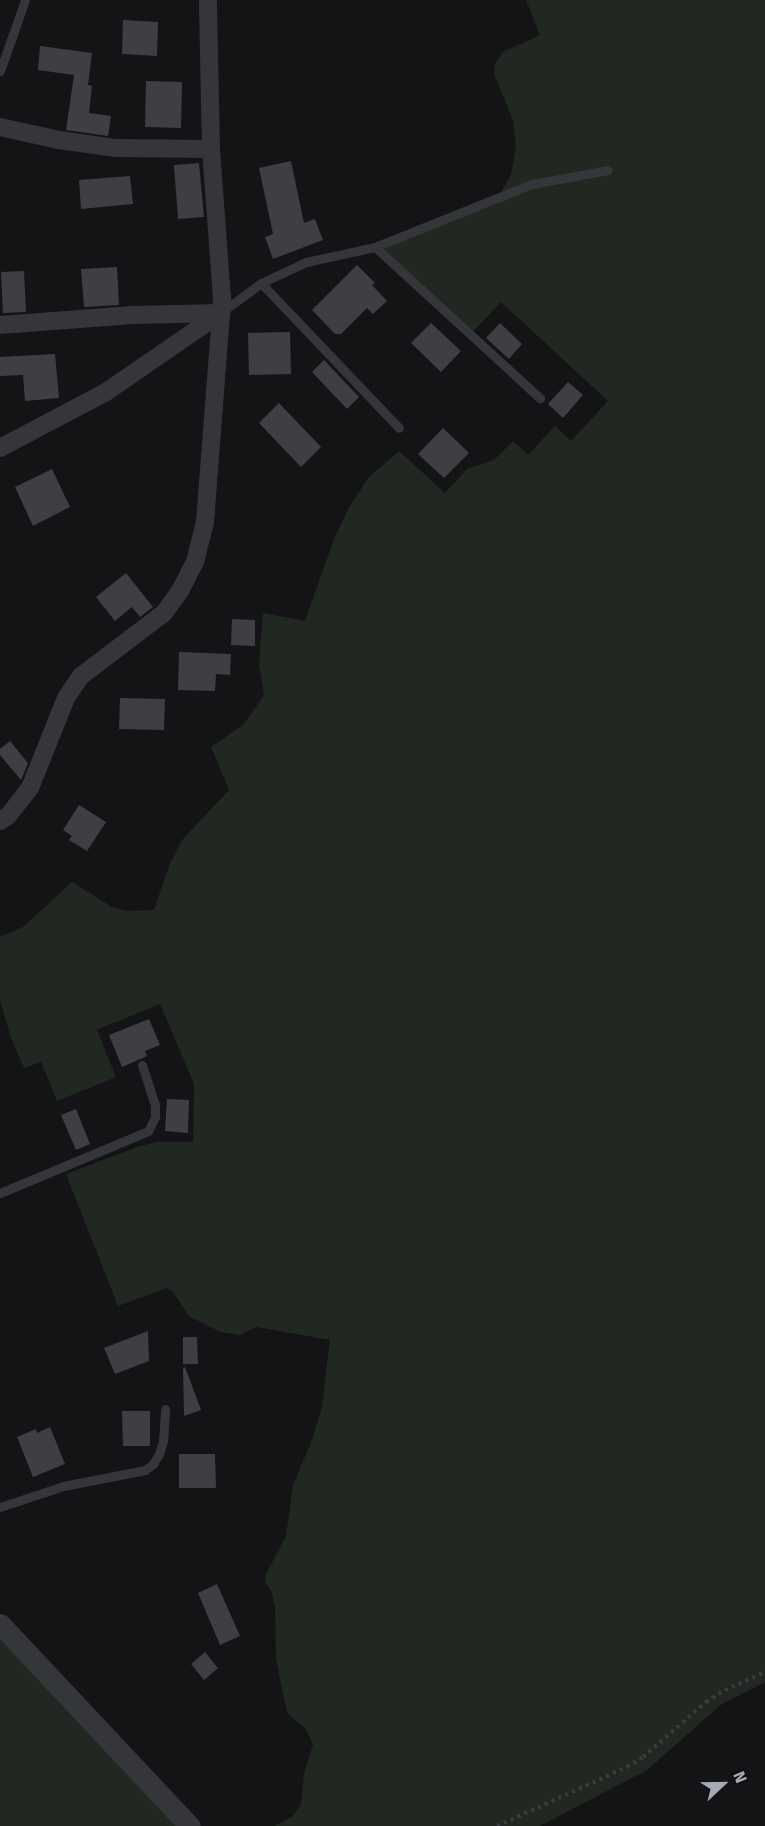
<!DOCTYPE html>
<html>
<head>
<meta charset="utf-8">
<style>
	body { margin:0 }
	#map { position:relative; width:765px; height:1826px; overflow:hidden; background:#141416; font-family:"Fira Sans",sans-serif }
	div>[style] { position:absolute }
	.green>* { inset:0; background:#202821 }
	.building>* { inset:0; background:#3e3f42 }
	.path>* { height:4px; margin-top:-2px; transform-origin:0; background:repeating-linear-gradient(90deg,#3b3c41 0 3px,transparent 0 7.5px) }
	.service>* { height:9px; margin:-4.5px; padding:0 4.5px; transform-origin:4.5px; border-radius:4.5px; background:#35363a }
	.minor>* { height:18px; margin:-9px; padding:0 9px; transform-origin:9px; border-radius:9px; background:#35363a }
	.tertiary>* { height:21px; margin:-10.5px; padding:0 10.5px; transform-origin:10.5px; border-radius:10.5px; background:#35363a }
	span { translate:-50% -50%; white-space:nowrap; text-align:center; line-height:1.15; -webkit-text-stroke:4.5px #0f0f10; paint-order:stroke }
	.north { position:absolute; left:693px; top:1754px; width:60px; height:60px; -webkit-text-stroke:4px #0f0f10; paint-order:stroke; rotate:68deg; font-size:16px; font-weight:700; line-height:24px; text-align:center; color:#a6aab5 }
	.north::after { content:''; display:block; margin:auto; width:21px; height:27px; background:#a6aab5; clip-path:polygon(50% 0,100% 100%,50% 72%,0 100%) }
</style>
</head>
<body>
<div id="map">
	<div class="green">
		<div style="clip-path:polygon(526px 0,765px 0,765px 1682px,722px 1704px,647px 1770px,540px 1826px,275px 1826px,293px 1816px,301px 1804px,304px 1773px,313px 1745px,306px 1729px,288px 1714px,285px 1704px,276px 1659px,275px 1606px,271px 1591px,265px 1582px,266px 1574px,286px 1536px,293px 1485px,312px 1440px,322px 1407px,330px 1340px,257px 1327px,239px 1335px,221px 1332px,189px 1316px,173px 1292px,167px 1288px,118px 1306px,66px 1174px,140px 1146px,157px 1142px,193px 1142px,194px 1084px,160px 1004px,97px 1030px,116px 1077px,57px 1101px,41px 1062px,24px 1068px,11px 1038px,0 1000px,0 937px,23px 927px,72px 882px,112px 907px,127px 911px,154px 910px,170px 863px,183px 839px,229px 790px,211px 747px,244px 724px,264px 695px,259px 664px,263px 613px,305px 621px,334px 539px,348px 509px,369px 477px,399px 451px,445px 493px,467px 469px,494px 460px,513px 441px,528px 455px,555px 426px,571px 441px,608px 401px,501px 302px,470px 335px,375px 247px,499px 196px,511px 175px,516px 147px,513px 120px,494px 74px,495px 64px,503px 52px,540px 35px)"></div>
		<div style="clip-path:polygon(0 1624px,190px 1826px,0 1826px)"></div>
	</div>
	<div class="building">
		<div style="clip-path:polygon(123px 20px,158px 22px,157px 56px,122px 54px)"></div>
		<div style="clip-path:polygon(40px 46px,92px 53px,88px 85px,92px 86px,89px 113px,111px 116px,108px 136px,66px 130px,74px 75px,38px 70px)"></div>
		<div style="clip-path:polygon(146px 81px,182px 82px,181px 128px,145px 127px)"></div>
		<div style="clip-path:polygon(291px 161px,304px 223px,315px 219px,323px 240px,273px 259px,265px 237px,273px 234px,259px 168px)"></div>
		<div style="clip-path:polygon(199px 163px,204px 217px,178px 219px,174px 165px)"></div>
		<div style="clip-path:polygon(130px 176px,133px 204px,81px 209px,79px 180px)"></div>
		<div style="clip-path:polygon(357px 265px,375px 283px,372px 285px,387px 301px,373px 314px,367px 308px,341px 334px,335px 334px,312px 310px)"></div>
		<div style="clip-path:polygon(117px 267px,119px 305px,84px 307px,81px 269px)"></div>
		<div style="clip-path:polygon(24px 271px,26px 312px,3px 313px,1px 272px)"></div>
		<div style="clip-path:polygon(431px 323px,461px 351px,441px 372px,411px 343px)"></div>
		<div style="clip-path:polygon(500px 323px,522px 344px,509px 359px,486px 338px)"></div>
		<div style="clip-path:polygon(290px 332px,291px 374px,249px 375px,248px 333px)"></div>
		<div style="clip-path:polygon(55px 354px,59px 398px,25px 401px,23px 375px,0 376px,0 357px)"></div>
		<div style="clip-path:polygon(324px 360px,359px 397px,347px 409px,312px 372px)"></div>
		<div style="clip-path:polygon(568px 382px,583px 395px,563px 418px,548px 404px)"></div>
		<div style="clip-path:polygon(279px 403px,321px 447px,301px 467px,259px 423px)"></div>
		<div style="clip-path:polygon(443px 428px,469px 453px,444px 478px,418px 454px)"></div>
		<div style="clip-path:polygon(52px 469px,70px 507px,33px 526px,15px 487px)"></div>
		<div style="clip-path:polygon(126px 573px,153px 607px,140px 617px,132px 607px,115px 621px,96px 597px)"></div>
		<div style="clip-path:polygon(232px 619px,255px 620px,255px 646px,231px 645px)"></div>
		<div style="clip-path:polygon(179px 652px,231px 654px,230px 675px,216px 674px,215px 691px,178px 690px)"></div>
		<div style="clip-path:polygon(120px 698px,165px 699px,164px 730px,119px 729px)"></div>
		<div style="clip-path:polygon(10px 741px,28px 763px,21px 780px,0 755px,0 749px)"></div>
		<div style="clip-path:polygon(79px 805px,106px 822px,87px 851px,69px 840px,72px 836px,63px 830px)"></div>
		<div style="clip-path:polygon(149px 1019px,160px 1045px,145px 1051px,147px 1056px,122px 1067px,109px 1035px)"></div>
		<div style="clip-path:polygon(167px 1099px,189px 1100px,188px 1133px,165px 1131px)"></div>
		<div style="clip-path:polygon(76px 1109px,90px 1144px,76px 1150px,61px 1115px)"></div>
		<div style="clip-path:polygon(148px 1331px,149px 1361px,115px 1374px,104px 1348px)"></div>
		<div style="clip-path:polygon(183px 1337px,197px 1337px,198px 1364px,183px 1364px)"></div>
		<div style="clip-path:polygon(185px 1367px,201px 1410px,184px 1416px,183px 1368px)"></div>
		<div style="clip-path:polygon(122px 1411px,150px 1411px,150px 1446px,123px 1446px)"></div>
		<div style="clip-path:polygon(50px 1427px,65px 1464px,33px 1477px,17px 1437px,36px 1429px,37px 1433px)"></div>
		<div style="clip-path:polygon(179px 1454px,215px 1454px,216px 1488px,179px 1488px)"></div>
		<div style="clip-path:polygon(217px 1584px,240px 1636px,220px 1645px,198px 1593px)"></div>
		<div style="clip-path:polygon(205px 1652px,218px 1668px,204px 1680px,191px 1664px)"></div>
	</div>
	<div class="path">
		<div style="left:497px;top:1826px;width:143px;rotate:-24.4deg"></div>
		<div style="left:627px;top:1767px;width:19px;rotate:-32deg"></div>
		<div style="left:643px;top:1757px;width:84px;rotate:-41.1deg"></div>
		<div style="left:706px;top:1702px;width:22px;rotate:-32deg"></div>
		<div style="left:725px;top:1690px;width:44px;rotate:-24.2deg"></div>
	</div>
	<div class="service">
		<div style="left:0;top:71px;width:75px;rotate:-70.6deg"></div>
		<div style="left:375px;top:247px;width:224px;rotate:42.5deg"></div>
		<div style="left:261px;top:283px;width:200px;rotate:46.4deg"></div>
		<div style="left:223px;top:311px;width:47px;rotate:-36.4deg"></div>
		<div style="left:261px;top:283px;width:50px;rotate:-25deg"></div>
		<div style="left:306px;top:262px;width:71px;rotate:-12.3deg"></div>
		<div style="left:375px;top:247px;width:169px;rotate:-21.9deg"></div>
		<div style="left:532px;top:184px;width:77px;rotate:-10.4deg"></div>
		<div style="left:0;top:1193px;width:160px;rotate:-22.7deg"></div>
		<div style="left:148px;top:1131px;width:16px;rotate:-63deg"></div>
		<div style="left:155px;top:1117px;width:12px;rotate:-90deg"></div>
		<div style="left:155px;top:1105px;width:42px;rotate:-108deg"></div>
		<div style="left:0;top:1507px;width:66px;rotate:-18.4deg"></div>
		<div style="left:63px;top:1486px;width:84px;rotate:-11deg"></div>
		<div style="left:145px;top:1470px;width:10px;rotate:-37deg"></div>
		<div style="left:153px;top:1464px;width:12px;rotate:-59deg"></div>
		<div style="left:159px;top:1454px;width:14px;rotate:-73deg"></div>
		<div style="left:163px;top:1441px;width:32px;rotate:-86deg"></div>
	</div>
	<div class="minor">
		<div style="left:0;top:127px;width:60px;rotate:12.4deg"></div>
		<div style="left:59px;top:140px;width:58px;rotate:8deg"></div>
		<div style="left:116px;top:148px;width:95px;rotate:0.6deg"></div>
		<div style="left:0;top:325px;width:133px;rotate:-4.3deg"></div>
		<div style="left:133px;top:315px;width:88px;rotate:-1.3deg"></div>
		<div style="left:0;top:448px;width:120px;rotate:-27.8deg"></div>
		<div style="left:106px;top:392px;width:140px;rotate:-34.5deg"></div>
		<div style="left:0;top:821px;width:9px;rotate:-32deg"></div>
		<div style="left:8px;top:816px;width:36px;rotate:-52deg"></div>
		<div style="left:30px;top:788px;width:97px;rotate:-68.2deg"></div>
		<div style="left:66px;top:698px;width:27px;rotate:-56deg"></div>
		<div style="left:81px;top:676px;width:104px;rotate:-37.2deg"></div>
		<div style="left:164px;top:613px;width:27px;rotate:-54deg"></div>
		<div style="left:180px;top:591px;width:33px;rotate:-63deg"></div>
		<div style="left:195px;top:562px;width:41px;rotate:-76deg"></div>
		<div style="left:205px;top:522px;width:224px;rotate:-85.6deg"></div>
		<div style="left:222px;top:299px;width:150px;rotate:-94.2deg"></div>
		<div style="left:211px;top:149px;width:149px;rotate:-91.2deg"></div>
	</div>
	<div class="tertiary">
		<div style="left:0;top:1624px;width:277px;rotate:46.8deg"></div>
	</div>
	<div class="north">N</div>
</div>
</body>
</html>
